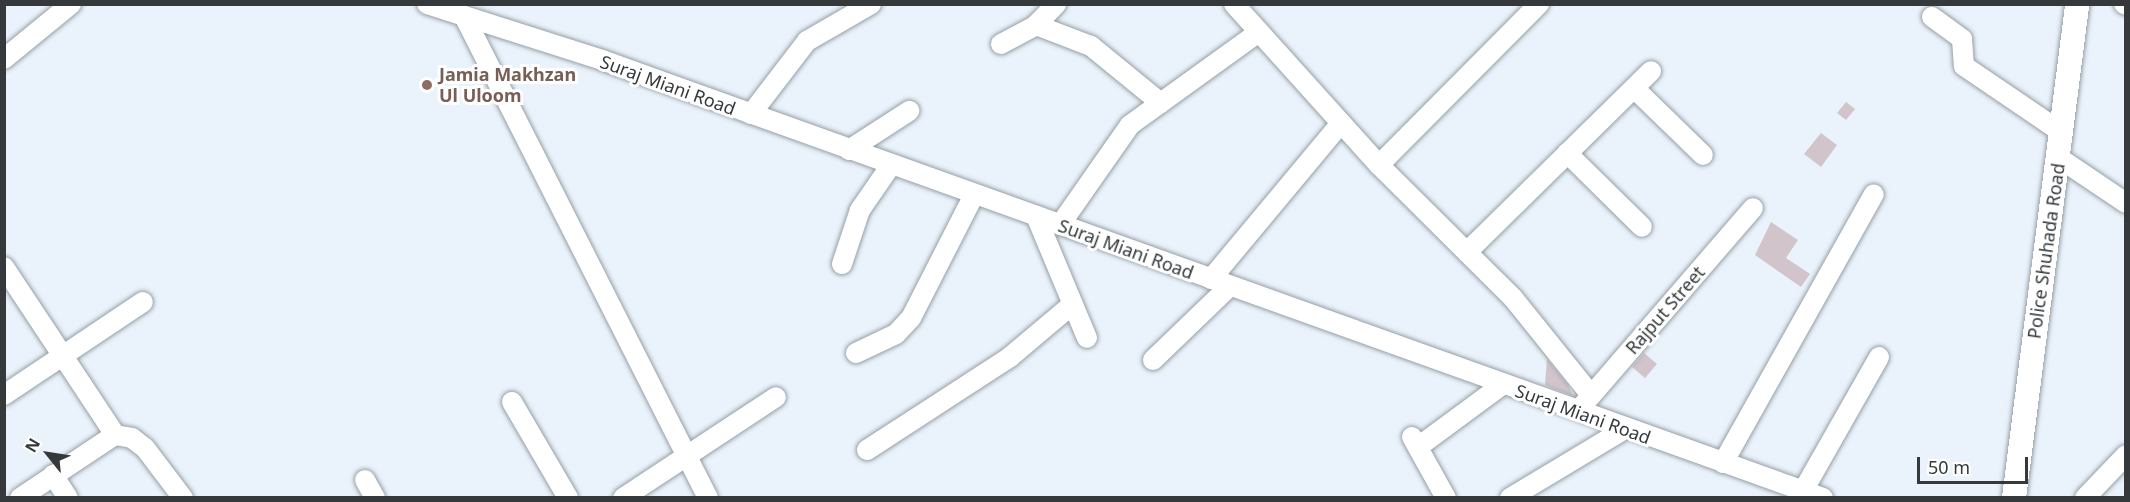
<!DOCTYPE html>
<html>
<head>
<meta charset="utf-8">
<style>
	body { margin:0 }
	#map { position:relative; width:2130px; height:502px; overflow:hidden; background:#eaf3fb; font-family:"Noto Sans",sans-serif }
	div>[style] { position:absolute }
	.building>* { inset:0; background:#d1c5cb }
	.roads { filter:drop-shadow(0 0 2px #969fa6) drop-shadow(0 0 2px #969fa6) }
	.minor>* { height:20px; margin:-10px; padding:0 10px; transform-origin:10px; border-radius:10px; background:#fff }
	.major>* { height:24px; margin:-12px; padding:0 12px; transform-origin:12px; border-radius:12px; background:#fff }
	.dots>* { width:16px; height:16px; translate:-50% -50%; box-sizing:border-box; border:3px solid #fff; border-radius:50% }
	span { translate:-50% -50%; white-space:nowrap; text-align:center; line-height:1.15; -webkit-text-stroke:6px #fff; paint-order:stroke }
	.education-label { font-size:18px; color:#785e54; font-weight:700 }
	.left { translate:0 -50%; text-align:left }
	.street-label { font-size:18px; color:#35393c }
	.frame { position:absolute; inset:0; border:6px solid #35393c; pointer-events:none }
	.north { position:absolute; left:18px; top:424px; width:60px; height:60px; -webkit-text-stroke:4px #fff; paint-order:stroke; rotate:300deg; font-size:16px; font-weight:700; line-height:24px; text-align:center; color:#35393c }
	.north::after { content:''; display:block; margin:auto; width:21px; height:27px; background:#35393c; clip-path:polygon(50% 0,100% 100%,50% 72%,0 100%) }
	.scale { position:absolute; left:1917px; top:457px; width:111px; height:27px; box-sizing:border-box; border:3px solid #35393c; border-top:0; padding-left:8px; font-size:18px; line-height:21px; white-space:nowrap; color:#35393c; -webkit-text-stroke:4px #fff; paint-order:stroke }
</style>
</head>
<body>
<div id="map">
	<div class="building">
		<div style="clip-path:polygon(1846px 102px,1855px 109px,1846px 120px,1837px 113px)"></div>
		<div style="clip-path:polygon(1821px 133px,1837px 145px,1821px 167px,1804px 154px)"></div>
		<div style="clip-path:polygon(1771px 222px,1798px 240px,1786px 258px,1810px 274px,1801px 287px,1755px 255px)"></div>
		<div style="clip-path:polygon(1644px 353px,1657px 364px,1645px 378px,1632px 367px)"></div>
		<div style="clip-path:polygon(1547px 359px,1568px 385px,1573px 396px,1545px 385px)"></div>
	</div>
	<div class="roads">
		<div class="minor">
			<div style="left:427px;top:4px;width:184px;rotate:17.7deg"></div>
			<div style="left:602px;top:60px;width:1297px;rotate:19.73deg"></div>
			<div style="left:1234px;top:4px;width:217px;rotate:48deg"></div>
			<div style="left:1379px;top:165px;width:189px;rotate:44.8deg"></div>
			<div style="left:1513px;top:298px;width:124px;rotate:51.2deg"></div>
			<div style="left:2124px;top:4px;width:2px;rotate:27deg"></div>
			<div style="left:464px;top:16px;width:540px;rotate:63.15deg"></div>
			<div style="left:1932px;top:17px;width:37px;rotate:36deg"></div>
			<div style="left:1962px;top:39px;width:27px;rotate:86deg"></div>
			<div style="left:1964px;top:66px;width:117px;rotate:34.2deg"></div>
			<div style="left:1036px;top:25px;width:59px;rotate:20.9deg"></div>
			<div style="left:1091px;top:46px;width:90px;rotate:39.2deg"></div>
			<div style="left:1001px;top:44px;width:40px;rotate:-28deg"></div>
			<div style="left:1036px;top:25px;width:29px;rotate:-46deg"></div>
			<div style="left:4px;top:59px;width:87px;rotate:-39.4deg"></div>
			<div style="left:1634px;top:88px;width:96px;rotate:44.2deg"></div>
			<div style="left:751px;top:114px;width:92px;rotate:-52.5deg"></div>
			<div style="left:807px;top:41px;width:74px;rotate:-30deg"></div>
			<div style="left:849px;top:150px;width:72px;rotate:-33deg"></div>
			<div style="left:1567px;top:153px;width:105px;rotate:44.6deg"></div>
			<div style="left:2059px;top:158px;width:81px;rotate:33.9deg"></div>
			<div style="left:1379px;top:165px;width:227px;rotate:-45.2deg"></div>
			<div style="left:1036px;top:216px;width:132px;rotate:67.3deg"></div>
			<div style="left:1060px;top:225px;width:122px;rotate:-55deg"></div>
			<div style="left:1130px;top:125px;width:159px;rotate:-35.8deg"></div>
			<div style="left:1467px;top:252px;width:258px;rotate:-44.5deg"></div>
			<div style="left:842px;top:264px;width:57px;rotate:-71.6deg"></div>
			<div style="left:860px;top:210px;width:55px;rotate:-55.4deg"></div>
			<div style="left:4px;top:267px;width:201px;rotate:56.5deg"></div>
			<div style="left:1211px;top:279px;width:203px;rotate:-50.2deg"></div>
			<div style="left:856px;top:353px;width:44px;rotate:-25.4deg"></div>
			<div style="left:896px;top:334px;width:22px;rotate:-47deg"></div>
			<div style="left:911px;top:318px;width:138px;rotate:-62.9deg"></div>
			<div style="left:1153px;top:360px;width:107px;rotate:-43.9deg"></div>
			<div style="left:4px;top:395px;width:167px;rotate:-33.8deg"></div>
			<div style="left:512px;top:402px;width:111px;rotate:59.7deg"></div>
			<div style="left:1583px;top:405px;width:260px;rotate:-49.2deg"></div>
			<div style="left:1412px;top:437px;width:70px;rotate:60.9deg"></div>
			<div style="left:1418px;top:447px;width:104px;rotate:-36.4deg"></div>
			<div style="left:867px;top:450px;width:171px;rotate:-33deg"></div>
			<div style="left:1010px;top:357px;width:82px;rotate:-40.1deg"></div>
			<div style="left:1723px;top:463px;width:308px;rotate:-60.7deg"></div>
			<div style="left:53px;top:475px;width:27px;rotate:57deg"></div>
			<div style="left:365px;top:480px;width:21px;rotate:61deg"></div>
			<div style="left:1803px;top:491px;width:154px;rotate:-60.4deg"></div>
			<div style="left:20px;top:498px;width:114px;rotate:-33.6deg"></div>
			<div style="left:115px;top:435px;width:17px;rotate:10deg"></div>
			<div style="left:132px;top:438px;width:16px;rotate:38deg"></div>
			<div style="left:145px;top:448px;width:63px;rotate:52.8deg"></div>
			<div style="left:623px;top:498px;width:183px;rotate:-33.4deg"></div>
			<div style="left:1510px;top:498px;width:134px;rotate:-31deg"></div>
			<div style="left:2085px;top:498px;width:59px;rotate:-46.4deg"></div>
		</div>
		<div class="major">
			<div style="left:2014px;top:498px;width:498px;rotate:-82.7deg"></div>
		</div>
	</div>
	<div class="dots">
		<div style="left:427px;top:85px;background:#8d6e63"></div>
	</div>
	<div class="education-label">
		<span class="left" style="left:439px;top:85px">Jamia Makhzan<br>Ul Uloom</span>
	</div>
	<div class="street-label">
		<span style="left:668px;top:85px;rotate:20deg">Suraj Miani Road</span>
		<span style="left:1126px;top:249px;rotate:20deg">Suraj Miani Road</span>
		<span style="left:2046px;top:251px;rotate:-82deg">Police Shuhada Road</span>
		<span style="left:1665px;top:310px;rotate:-49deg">Rajput Street</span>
		<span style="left:1583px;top:414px;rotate:20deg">Suraj Miani Road</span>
	</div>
	<div class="frame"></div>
	<div class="north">N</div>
	<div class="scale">50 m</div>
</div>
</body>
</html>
